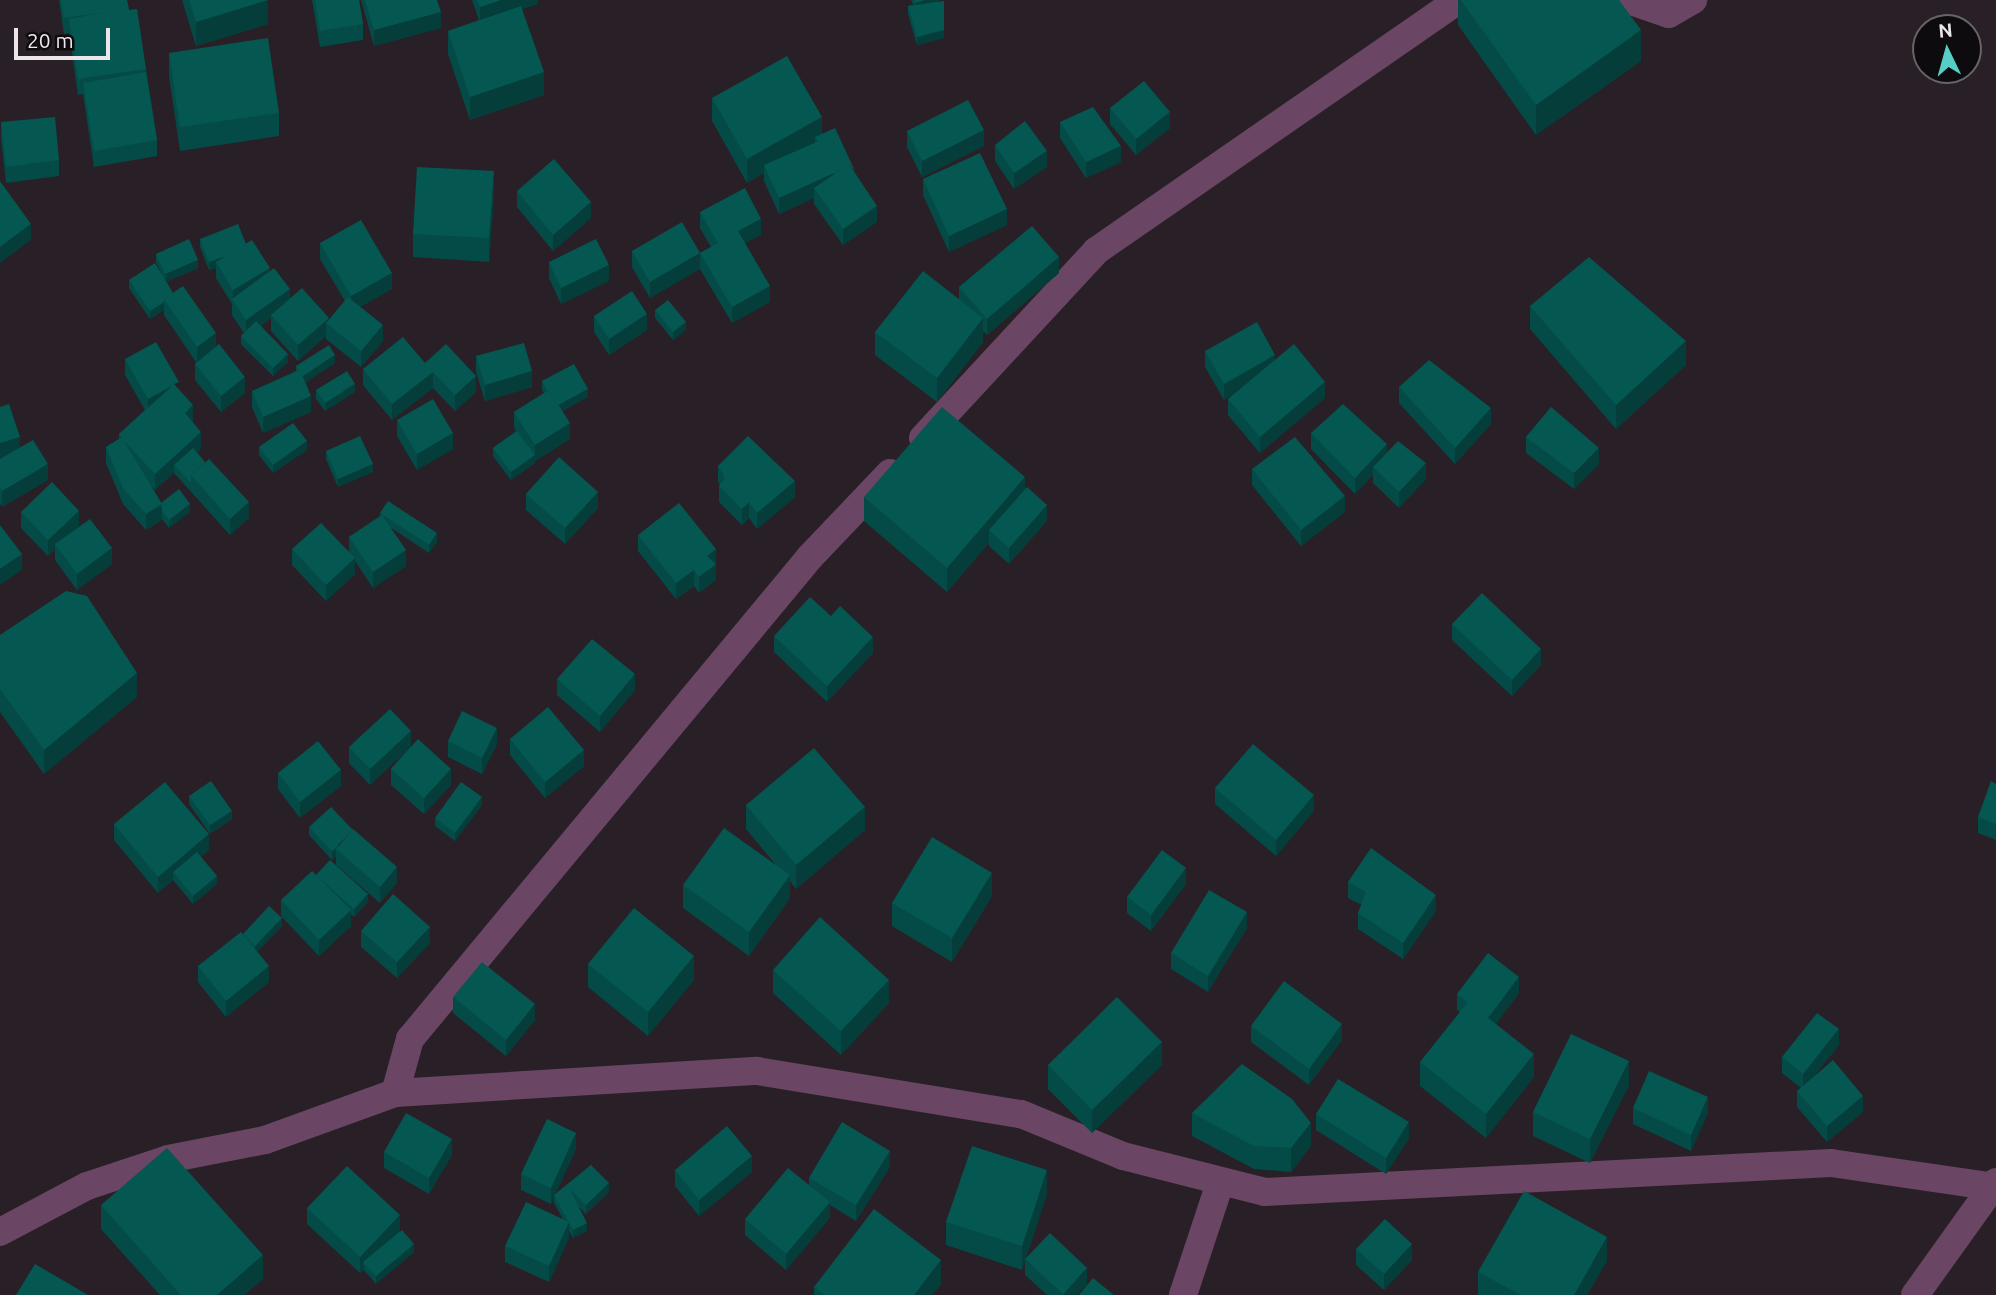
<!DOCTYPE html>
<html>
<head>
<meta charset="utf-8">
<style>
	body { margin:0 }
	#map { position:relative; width:1996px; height:1295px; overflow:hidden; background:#282026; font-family:Ubuntu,sans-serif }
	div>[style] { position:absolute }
	.street>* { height:28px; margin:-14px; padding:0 14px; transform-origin:14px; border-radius:14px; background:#6a4664 }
	.wall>* { inset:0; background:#044b47 }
	.shaded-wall>* { inset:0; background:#043d39 }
	.building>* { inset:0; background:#055752 }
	span { translate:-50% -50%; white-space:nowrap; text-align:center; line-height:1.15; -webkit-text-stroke:5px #0e0b0e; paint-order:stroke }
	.north { position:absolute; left:1912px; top:14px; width:70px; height:70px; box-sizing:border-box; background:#0e0b0e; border:2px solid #676366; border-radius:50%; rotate:355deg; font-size:19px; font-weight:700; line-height:28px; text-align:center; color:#ece6eb }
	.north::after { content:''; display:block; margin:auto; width:24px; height:32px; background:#55cec5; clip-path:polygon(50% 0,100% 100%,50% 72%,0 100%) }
	.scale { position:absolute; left:14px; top:28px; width:96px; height:32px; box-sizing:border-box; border:4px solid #ece6eb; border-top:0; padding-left:9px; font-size:21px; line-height:24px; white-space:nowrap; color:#ece6eb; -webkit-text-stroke:5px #0e0b0e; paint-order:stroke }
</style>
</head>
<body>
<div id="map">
	<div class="street">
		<div style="left:1628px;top:0;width:43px;rotate:18.9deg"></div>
		<div style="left:1669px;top:14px;width:28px;rotate:-30deg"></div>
		<div style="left:923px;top:438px;width:255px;rotate:-47.2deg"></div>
		<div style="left:1096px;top:251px;width:441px;rotate:-34.7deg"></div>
		<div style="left:395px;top:1093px;width:56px;rotate:-74.5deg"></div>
		<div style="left:410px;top:1039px;width:626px;rotate:-50.31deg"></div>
		<div style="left:810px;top:557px;width:116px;rotate:-46.4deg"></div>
		<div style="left:0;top:1232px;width:98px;rotate:-27.9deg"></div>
		<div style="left:87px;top:1186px;width:85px;rotate:-18.4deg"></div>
		<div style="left:168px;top:1159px;width:99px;rotate:-11.1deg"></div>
		<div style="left:265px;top:1140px;width:138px;rotate:-19.9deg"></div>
		<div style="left:395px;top:1093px;width:363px;rotate:-3.5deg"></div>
		<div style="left:757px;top:1071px;width:267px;rotate:9.3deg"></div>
		<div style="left:1021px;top:1114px;width:110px;rotate:22.4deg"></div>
		<div style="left:1123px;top:1156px;width:146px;rotate:14.2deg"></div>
		<div style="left:1265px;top:1192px;width:567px;rotate:-2.93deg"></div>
		<div style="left:1831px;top:1163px;width:167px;rotate:8.3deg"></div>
		<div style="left:1183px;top:1295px;width:118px;rotate:-71.7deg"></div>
		<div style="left:1915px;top:1295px;width:139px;rotate:-54.4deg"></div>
	</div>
	<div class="wall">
		<div style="clip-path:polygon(59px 0,127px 0,129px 10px,146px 69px,157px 140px,157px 156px,94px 167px,83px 94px,78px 95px,69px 33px,64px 34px)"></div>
		<div style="clip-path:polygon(182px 0,268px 0,268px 24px,196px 46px)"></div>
		<div style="clip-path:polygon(312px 0,359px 0,363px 24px,363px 40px,320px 47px)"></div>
		<div style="clip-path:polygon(361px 0,437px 0,441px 28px,374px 46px)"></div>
		<div style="clip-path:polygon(472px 0,538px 0,538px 4px,522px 9px,544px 95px,470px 120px,448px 54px,448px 31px,479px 20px)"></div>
		<div style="clip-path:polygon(911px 0,939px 0,939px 2px,944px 1px,944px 38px,917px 45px,908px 14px,908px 6px,913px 5px)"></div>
		<div style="clip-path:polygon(1458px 0,1619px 0,1641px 61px,1536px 135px,1458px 25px)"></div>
		<div style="clip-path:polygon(169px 53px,279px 113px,279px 136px,180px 151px,169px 76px)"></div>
		<div style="clip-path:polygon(712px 98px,822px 134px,854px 171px,877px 222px,843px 245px,814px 204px,814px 198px,779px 214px,764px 181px,764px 173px,747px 183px,712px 121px)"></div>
		<div style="clip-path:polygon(1110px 108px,1170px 128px,1136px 155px,1110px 124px)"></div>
		<div style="clip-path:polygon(1px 122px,59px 160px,59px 176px,6px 183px,1px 138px)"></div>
		<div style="clip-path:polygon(1060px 122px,1121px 162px,1086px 178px,1060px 138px)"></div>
		<div style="clip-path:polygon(907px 131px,984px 146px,922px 177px,907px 147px)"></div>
		<div style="clip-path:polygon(995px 145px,1047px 167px,1014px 189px,995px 161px)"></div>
		<div style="clip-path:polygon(923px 179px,1007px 225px,949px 252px,923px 195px)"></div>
		<div style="clip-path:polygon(517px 191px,591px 218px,553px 251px,517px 207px)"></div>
		<div style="clip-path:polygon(494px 195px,489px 262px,413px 257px,413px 234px)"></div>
		<div style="clip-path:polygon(700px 212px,761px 235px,745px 243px,770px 302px,732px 323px,700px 269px,700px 253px,711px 247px,700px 228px)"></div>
		<div style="clip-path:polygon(200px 239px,246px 244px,270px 272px,290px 299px,329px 320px,345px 301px,320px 259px,320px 243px,392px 289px,360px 307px,383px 341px,361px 367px,326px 339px,326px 336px,298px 361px,271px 331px,271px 318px,261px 326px,288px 362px,273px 376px,241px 344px,241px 336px,244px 333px,232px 315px,232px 304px,216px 278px,216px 268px,209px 270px,200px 247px)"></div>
		<div style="clip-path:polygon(632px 251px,700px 269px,650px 298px,632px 267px)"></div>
		<div style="clip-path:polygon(156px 254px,198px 268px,166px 282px,173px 293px,216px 347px,245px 393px,221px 412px,195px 380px,195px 364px,196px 362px,164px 315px,164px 310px,150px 319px,129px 288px,129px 280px,162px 275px,156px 262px)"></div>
		<div style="clip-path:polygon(549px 262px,609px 281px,561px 304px,549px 278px)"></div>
		<div style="clip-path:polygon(1059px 273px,987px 335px,983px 331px,983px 342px,937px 402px,875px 355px,875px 332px,959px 300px,959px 287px)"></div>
		<div style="clip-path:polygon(1530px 306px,1686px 365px,1616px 429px,1530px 329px)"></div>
		<div style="clip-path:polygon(655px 310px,686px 330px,673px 340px,655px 318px)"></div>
		<div style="clip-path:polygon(594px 316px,647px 330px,609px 355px,594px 332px)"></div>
		<div style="clip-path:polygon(1205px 351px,1275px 360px,1325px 398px,1260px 453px,1228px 415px,1228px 399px,1234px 394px,1224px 400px,1205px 367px)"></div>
		<div style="clip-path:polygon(476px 356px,532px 387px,485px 401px,476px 372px)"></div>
		<div style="clip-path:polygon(125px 359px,179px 389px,193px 421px,192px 422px,201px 448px,197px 453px,249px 518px,230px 535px,174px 473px,155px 490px,151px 486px,161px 503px,190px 512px,169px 528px,162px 519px,162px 520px,146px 530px,123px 504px,106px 463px,106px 447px,119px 439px,119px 434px,145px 410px,125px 375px)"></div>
		<div style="clip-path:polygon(335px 363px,305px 383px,311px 412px,263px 433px,252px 407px,252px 391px,296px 371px,296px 366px)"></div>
		<div style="clip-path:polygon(425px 363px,476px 392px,455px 411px,433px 388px,392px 420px,363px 385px,363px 369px)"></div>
		<div style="clip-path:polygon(542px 381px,588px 397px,562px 411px,570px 439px,535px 461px,535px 463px,511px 480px,493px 456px,493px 448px,516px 431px,514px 428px,514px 412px,544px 393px,542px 390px)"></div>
		<div style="clip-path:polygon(1399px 387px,1491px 424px,1455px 464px,1399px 403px)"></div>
		<div style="clip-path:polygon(316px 390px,355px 392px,325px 411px,316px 399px)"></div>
		<div style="clip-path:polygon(0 407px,20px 447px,48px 480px,2px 507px,0 503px)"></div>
		<div style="clip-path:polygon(397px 420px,453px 449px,417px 470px,397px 436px)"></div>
		<div style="clip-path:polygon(1311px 433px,1387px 452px,1426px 479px,1399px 508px,1373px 483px,1373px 475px,1355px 494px,1311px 449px)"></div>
		<div style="clip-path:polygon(1526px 437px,1599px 464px,1574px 489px,1526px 453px)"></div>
		<div style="clip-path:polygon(259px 447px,307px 450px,273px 473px,259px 455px)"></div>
		<div style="clip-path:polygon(326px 451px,373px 472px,338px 487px,326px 459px)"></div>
		<div style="clip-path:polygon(718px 466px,795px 497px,757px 529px,749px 518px,742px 525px,719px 502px,719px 486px,720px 485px,718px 482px)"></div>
		<div style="clip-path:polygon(1252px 469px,1345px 512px,1301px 546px,1252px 485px)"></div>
		<div style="clip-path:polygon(1025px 490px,1047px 521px,1009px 564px,989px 546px,989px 543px,947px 592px,864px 521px,864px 497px)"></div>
		<div style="clip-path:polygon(526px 494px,598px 508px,565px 544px,526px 510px)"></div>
		<div style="clip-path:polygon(21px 512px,79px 527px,112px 564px,77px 590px,55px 560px,55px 549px,48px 556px,21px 528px)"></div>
		<div style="clip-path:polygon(380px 513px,437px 542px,429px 553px,390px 527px,406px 566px,373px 588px,355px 561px,355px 574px,326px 601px,292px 565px,292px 549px,349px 553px,349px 537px,380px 516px)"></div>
		<div style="clip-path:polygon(638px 535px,716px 549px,716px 580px,699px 593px,694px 586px,676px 599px,638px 551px)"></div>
		<div style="clip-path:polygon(1452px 624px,1541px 665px,1512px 696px,1452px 640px)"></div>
		<div style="clip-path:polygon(0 635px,137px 697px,44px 774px,0 712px)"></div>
		<div style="clip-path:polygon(774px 636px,873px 653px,827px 702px,774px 652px)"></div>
		<div style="clip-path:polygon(557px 679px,635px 690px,600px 732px,557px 695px)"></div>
		<div style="clip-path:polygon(510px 739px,584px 766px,545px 798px,510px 755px)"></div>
		<div style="clip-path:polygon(448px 741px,497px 744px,482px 774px,448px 757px)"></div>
		<div style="clip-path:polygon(349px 747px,411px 747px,451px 785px,424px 814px,391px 785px,391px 769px,408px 749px,370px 785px,349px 763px)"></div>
		<div style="clip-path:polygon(278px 773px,341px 786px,300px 818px,278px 789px)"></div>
		<div style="clip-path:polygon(1996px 784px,1996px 840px,1978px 833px,1978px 817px)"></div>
		<div style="clip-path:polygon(1215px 788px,1314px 811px,1276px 856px,1215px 804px)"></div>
		<div style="clip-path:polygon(189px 796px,232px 819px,210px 834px,189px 804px)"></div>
		<div style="clip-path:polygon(482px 805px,455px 841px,435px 826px,435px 818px)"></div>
		<div style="clip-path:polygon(746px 805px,865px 830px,796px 889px,790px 881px,790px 898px,749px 956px,683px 908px,683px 885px,776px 865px,746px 829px)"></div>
		<div style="clip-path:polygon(114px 824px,209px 850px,201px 857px,217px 884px,193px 904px,173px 880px,158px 893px,114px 840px)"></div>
		<div style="clip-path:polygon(309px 827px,397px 883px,380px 903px,336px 865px,336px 856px,332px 860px,309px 835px)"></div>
		<div style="clip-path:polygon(317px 875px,368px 902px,354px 917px,351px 914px,351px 926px,319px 956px,281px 916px,281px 900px)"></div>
		<div style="clip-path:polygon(1348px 882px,1436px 911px,1403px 959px,1358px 929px,1358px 913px,1362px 905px,1348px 898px)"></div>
		<div style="clip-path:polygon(1186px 884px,1151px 931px,1127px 913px,1127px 897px)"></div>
		<div style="clip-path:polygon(992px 896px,952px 962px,892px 926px,892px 903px)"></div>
		<div style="clip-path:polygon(282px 926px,257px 952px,269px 982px,226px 1017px,198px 982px,198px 966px,243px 935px)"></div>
		<div style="clip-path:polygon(1247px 928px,1208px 992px,1171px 969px,1171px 953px)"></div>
		<div style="clip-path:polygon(361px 931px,430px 943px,397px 978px,361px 947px)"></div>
		<div style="clip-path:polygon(588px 964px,694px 980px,648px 1036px,588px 987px)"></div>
		<div style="clip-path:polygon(773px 970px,889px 1003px,841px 1055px,773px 993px)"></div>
		<div style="clip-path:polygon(1519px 993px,1496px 1024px,1534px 1077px,1486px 1138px,1420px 1086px,1420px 1062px,1460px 1012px,1457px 1010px,1457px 994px)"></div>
		<div style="clip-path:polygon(453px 997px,535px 1020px,506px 1056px,453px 1013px)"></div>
		<div style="clip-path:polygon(1251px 1026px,1342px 1040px,1309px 1085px,1251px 1042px)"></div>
		<div style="clip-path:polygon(1839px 1045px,1813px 1077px,1863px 1112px,1827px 1142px,1797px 1107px,1797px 1091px,1801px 1088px,1782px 1073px,1782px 1057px)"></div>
		<div style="clip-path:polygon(1048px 1065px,1162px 1065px,1092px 1133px,1048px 1089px)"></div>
		<div style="clip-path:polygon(1629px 1085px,1590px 1163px,1533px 1136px,1533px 1112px)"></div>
		<div style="clip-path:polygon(1633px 1108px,1708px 1113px,1691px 1151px,1633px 1124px)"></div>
		<div style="clip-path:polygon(1192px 1113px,1311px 1146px,1291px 1172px,1254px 1169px,1192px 1136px)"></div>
		<div style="clip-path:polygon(1316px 1114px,1409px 1138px,1386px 1174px,1316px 1130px)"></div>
		<div style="clip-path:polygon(576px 1149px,555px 1195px,591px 1165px,609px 1192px,586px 1214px,578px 1206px,587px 1231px,573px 1238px,569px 1231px,569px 1238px,549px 1282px,505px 1262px,505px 1246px,563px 1219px,554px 1203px,554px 1196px,551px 1204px,521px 1190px,521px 1174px)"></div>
		<div style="clip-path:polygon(384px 1152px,452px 1155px,429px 1194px,384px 1168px)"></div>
		<div style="clip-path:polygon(890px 1167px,856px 1221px,830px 1205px,830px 1218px,786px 1270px,745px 1235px,745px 1219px,809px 1185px,809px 1178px)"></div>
		<div style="clip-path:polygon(675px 1170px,752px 1172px,699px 1216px,675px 1186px)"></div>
		<div style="clip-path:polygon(1047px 1194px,1022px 1270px,946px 1245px,946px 1222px)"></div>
		<div style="clip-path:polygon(101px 1205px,263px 1279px,244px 1295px,160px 1295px,101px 1229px)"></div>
		<div style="clip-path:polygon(307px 1208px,400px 1231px,414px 1252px,376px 1284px,364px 1270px,360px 1273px,307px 1224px)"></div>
		<div style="clip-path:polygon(1356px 1249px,1412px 1260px,1384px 1290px,1356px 1265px)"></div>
		<div style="clip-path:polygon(1025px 1259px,1087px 1284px,1077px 1295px,1047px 1295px,1025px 1275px)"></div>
		<div style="clip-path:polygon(1607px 1261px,1587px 1295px,1478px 1295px,1478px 1272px)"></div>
		<div style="clip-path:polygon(941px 1284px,932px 1295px,814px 1295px,814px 1287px)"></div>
	</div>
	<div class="shaded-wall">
		<div style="clip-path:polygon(268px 0,268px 24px,196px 46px,196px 22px)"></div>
		<div style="clip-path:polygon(501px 0,538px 0,538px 4px,480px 23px,480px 7px)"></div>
		<div style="clip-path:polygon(925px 0,939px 0,939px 3px,915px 11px,915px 3px)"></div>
		<div style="clip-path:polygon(441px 12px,441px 28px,374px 46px,374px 30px)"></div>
		<div style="clip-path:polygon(944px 30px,944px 38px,917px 45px,917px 37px)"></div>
		<div style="clip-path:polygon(1641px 30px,1641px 61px,1536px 135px,1536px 105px)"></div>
		<div style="clip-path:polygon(544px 72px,544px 95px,470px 120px,470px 97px)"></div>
		<div style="clip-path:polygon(1170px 112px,1170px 128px,1136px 155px,1136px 139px)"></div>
		<div style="clip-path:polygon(822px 117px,822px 141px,815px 137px,815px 144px,764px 165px,764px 173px,747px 183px,747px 159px)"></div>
		<div style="clip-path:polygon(984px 130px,984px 146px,922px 177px,922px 161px)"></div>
		<div style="clip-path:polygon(1121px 146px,1121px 162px,1086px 178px,1086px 162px)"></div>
		<div style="clip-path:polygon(1047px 151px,1047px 167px,1014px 189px,1014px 173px)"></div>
		<div style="clip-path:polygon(494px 171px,494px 195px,489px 262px,489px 238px)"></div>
		<div style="clip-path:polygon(834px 173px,834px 189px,814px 188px,814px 198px,779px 214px,779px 198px)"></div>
		<div style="clip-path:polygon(591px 202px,591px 218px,553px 251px,553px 235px)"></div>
		<div style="clip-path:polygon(877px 206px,877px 222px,843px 245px,843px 229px)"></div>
		<div style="clip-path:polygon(1007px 209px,1007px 225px,949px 252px,949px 236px)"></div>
		<div style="clip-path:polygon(761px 219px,761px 235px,738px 247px,738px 231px)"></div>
		<div style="clip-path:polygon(31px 224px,31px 240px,0 263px,0 247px)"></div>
		<div style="clip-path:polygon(248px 248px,216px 262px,216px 268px,209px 270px,209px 262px)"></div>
		<div style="clip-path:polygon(700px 253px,700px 269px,650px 298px,650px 282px)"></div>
		<div style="clip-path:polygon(1059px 257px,1059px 273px,987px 335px,987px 319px)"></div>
		<div style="clip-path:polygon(198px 260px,198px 268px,165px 282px,165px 274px)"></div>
		<div style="clip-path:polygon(609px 265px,609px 281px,561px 304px,561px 288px)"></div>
		<div style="clip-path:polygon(270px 268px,270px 284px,233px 301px,233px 290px)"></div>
		<div style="clip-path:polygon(392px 273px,392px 289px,351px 312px,351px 296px)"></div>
		<div style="clip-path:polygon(770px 286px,770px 302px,732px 323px,732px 307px)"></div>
		<div style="clip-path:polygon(290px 289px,290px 305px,271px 315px,271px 318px,246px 336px,246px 320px)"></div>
		<div style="clip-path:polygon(164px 302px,164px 310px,150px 319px,150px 311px)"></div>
		<div style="clip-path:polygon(647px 314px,647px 330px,609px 355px,609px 339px)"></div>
		<div style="clip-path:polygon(329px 318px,329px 325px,326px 323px,326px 336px,298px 361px,298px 345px)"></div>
		<div style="clip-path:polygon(983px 318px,983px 342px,937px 402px,937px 378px)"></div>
		<div style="clip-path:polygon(686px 322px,686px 330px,673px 340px,673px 332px)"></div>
		<div style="clip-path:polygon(383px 325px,383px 341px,361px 367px,361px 351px)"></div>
		<div style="clip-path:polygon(216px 333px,216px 349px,197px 363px,197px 347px)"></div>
		<div style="clip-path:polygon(1686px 341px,1686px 365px,1616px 429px,1616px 405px)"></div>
		<div style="clip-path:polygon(288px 354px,288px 362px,273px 376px,273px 368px)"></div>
		<div style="clip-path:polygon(335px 355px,335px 363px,303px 384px,303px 376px)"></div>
		<div style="clip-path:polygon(1275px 355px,1275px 371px,1224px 400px,1224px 384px)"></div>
		<div style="clip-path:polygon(532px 371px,532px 387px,485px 401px,485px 385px)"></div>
		<div style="clip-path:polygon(433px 372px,433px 388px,392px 420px,392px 404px)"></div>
		<div style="clip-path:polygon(476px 376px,476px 392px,455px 411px,455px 395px)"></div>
		<div style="clip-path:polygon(245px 377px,245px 393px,221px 412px,221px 396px)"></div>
		<div style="clip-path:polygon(1325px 382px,1325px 398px,1260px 453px,1260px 437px)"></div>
		<div style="clip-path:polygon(355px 384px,355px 392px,325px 411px,325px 403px)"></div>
		<div style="clip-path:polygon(172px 386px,148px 415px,148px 399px)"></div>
		<div style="clip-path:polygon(588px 389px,588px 397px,555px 415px,555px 407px)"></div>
		<div style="clip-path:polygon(311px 396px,311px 412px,263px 433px,263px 417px)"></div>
		<div style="clip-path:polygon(193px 405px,193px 421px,185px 429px,185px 413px)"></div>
		<div style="clip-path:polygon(1491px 408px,1491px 424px,1455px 464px,1455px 448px)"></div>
		<div style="clip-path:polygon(570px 423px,570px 439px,535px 461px,535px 445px)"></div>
		<div style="clip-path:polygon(201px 432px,201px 448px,178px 469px,174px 465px,174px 473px,155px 490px,155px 474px)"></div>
		<div style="clip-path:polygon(453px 433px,453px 449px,417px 470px,417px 454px)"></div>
		<div style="clip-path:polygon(20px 437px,20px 453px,0 459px,0 443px)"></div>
		<div style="clip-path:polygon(307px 441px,307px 450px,273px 473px,273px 465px)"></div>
		<div style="clip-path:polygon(1387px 444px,1387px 460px,1373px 467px,1373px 475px,1355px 494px,1355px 478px)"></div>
		<div style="clip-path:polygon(1599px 448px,1599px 464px,1574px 489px,1574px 473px)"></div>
		<div style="clip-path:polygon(535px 455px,535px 463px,511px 480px,511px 472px)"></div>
		<div style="clip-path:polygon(1426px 463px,1426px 479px,1399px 508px,1399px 492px)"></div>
		<div style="clip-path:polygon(48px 464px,48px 480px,2px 507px,2px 491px)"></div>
		<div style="clip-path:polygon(373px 464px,373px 472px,338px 487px,338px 479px)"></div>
		<div style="clip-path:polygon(1025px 477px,1025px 501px,989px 530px,989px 543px,947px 592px,947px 568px)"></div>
		<div style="clip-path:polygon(795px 481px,795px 497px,757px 529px,757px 513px)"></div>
		<div style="clip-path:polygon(598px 492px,598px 508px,565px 544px,565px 528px)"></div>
		<div style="clip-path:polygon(1345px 496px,1345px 512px,1301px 546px,1301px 530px)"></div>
		<div style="clip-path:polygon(249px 502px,249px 518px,230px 535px,230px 519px)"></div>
		<div style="clip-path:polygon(749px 502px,749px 518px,742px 525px,742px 509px)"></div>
		<div style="clip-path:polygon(162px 504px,162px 520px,146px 530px,146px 514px)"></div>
		<div style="clip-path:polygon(190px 504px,190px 512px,169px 528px,169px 520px)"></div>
		<div style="clip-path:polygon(1047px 505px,1047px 521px,1009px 564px,1009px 548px)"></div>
		<div style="clip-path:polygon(79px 511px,79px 527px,55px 544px,55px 549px,48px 556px,48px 540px)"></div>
		<div style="clip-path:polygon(437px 533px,437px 542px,429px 553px,429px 545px)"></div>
		<div style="clip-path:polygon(112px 548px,112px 564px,77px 590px,77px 574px)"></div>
		<div style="clip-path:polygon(716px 549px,716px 580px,699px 593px,699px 577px,707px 556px)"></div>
		<div style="clip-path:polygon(406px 550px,406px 566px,373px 588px,373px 572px)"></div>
		<div style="clip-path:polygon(22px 554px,22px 570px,0 585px,0 569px)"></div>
		<div style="clip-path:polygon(355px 558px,355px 574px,326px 601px,326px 585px)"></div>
		<div style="clip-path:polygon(694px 570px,694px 586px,676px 599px,676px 583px)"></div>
		<div style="clip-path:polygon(873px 637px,873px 653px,827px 702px,827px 686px)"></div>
		<div style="clip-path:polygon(1541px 649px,1541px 665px,1512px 696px,1512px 680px)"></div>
		<div style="clip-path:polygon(137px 673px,137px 697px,44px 774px,44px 750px)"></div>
		<div style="clip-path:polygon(635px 674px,635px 690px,600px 732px,600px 716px)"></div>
		<div style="clip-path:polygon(497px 728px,497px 744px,482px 774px,482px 758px)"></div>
		<div style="clip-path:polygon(411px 731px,411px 747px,370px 785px,370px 769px)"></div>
		<div style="clip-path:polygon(584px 750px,584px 766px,545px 798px,545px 782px)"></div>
		<div style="clip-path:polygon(451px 769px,451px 785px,424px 814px,424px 798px)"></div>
		<div style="clip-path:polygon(341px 770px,341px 786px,300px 818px,300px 802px)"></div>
		<div style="clip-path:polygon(1314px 795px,1314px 811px,1276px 856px,1276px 840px)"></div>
		<div style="clip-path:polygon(482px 797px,482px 805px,455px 841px,455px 833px)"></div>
		<div style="clip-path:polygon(865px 807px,865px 830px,796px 889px,796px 865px)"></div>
		<div style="clip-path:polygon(232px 811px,232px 819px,210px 834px,210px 825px)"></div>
		<div style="clip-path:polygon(209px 834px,209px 850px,177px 877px,173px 872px,173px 880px,158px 893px,158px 877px)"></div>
		<div style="clip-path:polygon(336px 849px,336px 856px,332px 860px,332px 851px)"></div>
		<div style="clip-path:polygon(397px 867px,397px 883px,380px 903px,380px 887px)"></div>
		<div style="clip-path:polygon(1186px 868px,1186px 884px,1151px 931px,1151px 915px)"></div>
		<div style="clip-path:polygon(992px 873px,992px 896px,952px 962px,952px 938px)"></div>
		<div style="clip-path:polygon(790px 875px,790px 898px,749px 956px,749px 932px)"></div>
		<div style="clip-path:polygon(217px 876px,217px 884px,193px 904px,193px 896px)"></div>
		<div style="clip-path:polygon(368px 894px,368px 902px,354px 917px,354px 909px)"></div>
		<div style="clip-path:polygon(1436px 895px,1436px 911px,1403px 959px,1403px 943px)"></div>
		<div style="clip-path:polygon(351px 910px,351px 926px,319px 956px,319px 940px)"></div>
		<div style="clip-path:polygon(1247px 912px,1247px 928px,1208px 992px,1208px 976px)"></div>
		<div style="clip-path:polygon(282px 918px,282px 926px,255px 954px,255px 946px)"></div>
		<div style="clip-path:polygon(430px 927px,430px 943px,397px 978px,397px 962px)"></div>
		<div style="clip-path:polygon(694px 956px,694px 980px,648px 1036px,648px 1012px)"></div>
		<div style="clip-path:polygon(269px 966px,269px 982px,226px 1017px,226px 1001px)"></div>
		<div style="clip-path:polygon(1519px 977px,1519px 993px,1488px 1034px,1488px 1018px)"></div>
		<div style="clip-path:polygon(889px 980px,889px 1003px,841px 1055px,841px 1031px)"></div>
		<div style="clip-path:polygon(535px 1004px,535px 1020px,506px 1056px,506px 1040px)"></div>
		<div style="clip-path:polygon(1342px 1024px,1342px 1040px,1309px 1085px,1309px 1069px)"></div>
		<div style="clip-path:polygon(1839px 1029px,1839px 1045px,1803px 1090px,1803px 1074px)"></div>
		<div style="clip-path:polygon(1162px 1042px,1162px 1065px,1092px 1133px,1092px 1110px)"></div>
		<div style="clip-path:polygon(1534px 1054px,1534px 1077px,1486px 1138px,1486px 1114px)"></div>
		<div style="clip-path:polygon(1629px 1061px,1629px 1085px,1590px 1163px,1590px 1139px)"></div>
		<div style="clip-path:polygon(1863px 1096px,1863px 1112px,1827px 1142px,1827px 1126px)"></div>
		<div style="clip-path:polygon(1708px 1097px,1708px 1113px,1691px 1151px,1691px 1135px)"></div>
		<div style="clip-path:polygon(1409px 1122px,1409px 1138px,1386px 1174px,1386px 1158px)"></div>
		<div style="clip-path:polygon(1311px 1123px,1311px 1146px,1291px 1172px,1291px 1148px)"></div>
		<div style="clip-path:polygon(576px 1133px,576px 1149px,551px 1204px,551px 1188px)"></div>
		<div style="clip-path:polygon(452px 1139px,452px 1155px,429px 1194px,429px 1178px)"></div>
		<div style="clip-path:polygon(890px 1151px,890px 1167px,856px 1221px,856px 1205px)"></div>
		<div style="clip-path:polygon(752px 1156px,752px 1172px,699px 1216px,699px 1200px)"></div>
		<div style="clip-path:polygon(1047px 1170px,1047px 1194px,1022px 1270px,1022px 1246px)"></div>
		<div style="clip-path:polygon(609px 1183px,609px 1192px,586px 1214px,586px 1205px)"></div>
		<div style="clip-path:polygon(830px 1202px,830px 1218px,786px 1270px,786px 1254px)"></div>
		<div style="clip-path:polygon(400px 1215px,400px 1231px,363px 1262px,364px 1270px,360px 1273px,360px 1257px)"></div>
		<div style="clip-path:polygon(569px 1222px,569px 1238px,549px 1282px,549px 1266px)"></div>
		<div style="clip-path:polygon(587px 1223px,587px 1231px,573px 1238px,573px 1230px)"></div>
		<div style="clip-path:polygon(1607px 1237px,1607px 1261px,1587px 1295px,1574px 1295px)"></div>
		<div style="clip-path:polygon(414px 1244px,414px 1252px,376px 1284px,376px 1276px)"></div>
		<div style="clip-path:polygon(1412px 1244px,1412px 1260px,1384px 1290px,1384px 1274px)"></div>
		<div style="clip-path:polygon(263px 1255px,263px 1279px,244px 1295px,217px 1295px)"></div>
		<div style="clip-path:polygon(941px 1260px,941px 1284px,932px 1295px,914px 1295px)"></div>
		<div style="clip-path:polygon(1087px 1268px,1087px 1284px,1077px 1295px,1063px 1295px)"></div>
	</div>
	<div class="building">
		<div style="clip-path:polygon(61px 0,127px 0,129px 10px,137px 9px,146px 69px,78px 79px,69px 19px,106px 12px,64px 18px)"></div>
		<div style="clip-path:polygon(189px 0,268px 0,196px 22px)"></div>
		<div style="clip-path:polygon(315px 0,359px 0,363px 24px,320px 31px)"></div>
		<div style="clip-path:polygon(365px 0,437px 0,441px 12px,374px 30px)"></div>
		<div style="clip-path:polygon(477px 0,501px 0,480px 7px)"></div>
		<div style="clip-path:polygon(914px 0,925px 0,915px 3px)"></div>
		<div style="clip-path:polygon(1461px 0,1619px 0,1641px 30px,1536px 105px)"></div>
		<div style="clip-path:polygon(944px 1px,944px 30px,917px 37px,908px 6px)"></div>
		<div style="clip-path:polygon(521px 6px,544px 72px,470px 97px,448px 31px)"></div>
		<div style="clip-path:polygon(268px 38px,279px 113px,180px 127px,169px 53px)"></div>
		<div style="clip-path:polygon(787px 56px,822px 117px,747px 159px,712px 98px)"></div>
		<div style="clip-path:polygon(146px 72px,157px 140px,94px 151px,83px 83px)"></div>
		<div style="clip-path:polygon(1144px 81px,1170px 112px,1136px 139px,1110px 108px)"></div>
		<div style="clip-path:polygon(968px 100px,984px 130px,922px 161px,907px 131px)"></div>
		<div style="clip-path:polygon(1093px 107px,1121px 146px,1086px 162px,1060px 122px)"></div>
		<div style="clip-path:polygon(55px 117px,59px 160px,6px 167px,1px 122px)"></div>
		<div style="clip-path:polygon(1025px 121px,1047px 151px,1014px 173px,995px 145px)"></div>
		<div style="clip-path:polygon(835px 128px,854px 169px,853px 169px,849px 164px,834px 174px,819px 141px,818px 141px,815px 137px)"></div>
		<div style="clip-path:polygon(819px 141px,834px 173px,779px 198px,764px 165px)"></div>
		<div style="clip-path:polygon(980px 153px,1007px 209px,949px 236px,923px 179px)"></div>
		<div style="clip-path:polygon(554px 159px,591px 202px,553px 235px,517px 191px)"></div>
		<div style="clip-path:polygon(849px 164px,877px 206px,843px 229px,814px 188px)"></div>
		<div style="clip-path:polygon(417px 167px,494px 171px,489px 238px,413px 234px)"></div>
		<div style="clip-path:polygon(0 181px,31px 224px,0 247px)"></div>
		<div style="clip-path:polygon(745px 188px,761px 219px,738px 231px,770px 286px,732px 307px,700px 253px,718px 243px,700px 212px)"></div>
		<div style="clip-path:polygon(361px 220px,392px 273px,351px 296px,320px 243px)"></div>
		<div style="clip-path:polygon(682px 222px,700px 253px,650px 282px,632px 251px)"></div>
		<div style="clip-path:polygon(238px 224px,246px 244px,226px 256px,209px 262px,200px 239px)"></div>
		<div style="clip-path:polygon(1032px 226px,1059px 257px,987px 319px,959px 287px)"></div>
		<div style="clip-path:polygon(189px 239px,198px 260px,165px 274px,156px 254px)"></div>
		<div style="clip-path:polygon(596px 239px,609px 265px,561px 288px,549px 262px)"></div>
		<div style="clip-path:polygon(252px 240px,270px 268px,233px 290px,216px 262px)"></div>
		<div style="clip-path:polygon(1589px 257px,1686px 341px,1616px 405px,1530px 306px)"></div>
		<div style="clip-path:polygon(155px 263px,173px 293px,164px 299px,164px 302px,150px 311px,129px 280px)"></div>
		<div style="clip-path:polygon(274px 268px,290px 289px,246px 320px,232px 299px)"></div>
		<div style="clip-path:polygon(923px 271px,983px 318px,937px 378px,875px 332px)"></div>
		<div style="clip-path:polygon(183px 286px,216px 333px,197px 347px,164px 299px)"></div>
		<div style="clip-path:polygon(302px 288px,329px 318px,298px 345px,271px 315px)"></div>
		<div style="clip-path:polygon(632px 291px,647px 314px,609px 339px,594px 316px)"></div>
		<div style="clip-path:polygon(348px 297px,383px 325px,361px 351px,326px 323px)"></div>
		<div style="clip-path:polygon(668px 300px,686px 322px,673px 332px,655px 310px)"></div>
		<div style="clip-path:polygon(256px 321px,288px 354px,273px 368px,241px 336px)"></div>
		<div style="clip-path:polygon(1257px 322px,1275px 355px,1224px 384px,1205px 351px)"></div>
		<div style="clip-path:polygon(403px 337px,425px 363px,446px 344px,476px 376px,455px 395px,433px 372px,392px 404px,363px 369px)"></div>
		<div style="clip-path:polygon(156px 342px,179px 382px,174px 384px,193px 405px,185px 413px,201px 432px,155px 474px,124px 441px,162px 504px,146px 514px,123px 488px,106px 447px,122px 437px,119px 434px,172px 386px,148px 399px,125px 359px)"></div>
		<div style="clip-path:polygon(524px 343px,532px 371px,485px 385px,476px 356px)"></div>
		<div style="clip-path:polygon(219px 344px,245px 377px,221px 396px,195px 364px)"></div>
		<div style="clip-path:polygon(1294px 344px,1325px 382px,1260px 437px,1228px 399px)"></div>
		<div style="clip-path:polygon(329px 345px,335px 355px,303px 376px,296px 366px)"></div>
		<div style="clip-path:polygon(1429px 360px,1491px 408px,1455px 448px,1399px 387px)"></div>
		<div style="clip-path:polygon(574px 364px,588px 389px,558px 405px,549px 390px,547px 391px,542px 381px)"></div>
		<div style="clip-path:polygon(300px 370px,311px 396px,263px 417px,252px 391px)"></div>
		<div style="clip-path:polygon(347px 371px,355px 384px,325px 403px,316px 390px)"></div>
		<div style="clip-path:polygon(549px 390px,570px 423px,535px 445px,514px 412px)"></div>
		<div style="clip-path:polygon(433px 399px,453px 433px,417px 454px,397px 420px)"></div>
		<div style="clip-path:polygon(9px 404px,20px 437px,0 443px,0 407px)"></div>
		<div style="clip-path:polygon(1343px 404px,1387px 444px,1355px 478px,1311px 433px)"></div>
		<div style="clip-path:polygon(942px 407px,1025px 477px,947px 568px,864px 497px)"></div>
		<div style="clip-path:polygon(1551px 407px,1599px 448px,1574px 473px,1526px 437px)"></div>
		<div style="clip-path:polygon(293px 423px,307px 441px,273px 465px,259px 447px)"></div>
		<div style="clip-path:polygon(517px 431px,535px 455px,511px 472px,493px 448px)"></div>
		<div style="clip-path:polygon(360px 436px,373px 464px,338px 479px,326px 451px)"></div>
		<div style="clip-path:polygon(748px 436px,795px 481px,757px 513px,749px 502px,742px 509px,719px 486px,725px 478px,718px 466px)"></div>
		<div style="clip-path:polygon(1295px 437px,1345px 496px,1301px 530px,1252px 469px)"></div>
		<div style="clip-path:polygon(33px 440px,48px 464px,2px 491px,0 487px,0 459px)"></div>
		<div style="clip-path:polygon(1398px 441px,1426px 463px,1399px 492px,1373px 467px)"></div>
		<div style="clip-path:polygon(193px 448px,205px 462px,191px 475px,191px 483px,174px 465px)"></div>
		<div style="clip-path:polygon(559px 457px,598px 492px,565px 528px,526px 494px)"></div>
		<div style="clip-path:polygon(209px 459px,249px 502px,230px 519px,191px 475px)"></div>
		<div style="clip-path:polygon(52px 482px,79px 511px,48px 540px,21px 512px)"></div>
		<div style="clip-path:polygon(1027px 487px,1047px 505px,1009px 548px,989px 530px)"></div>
		<div style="clip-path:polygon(179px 489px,190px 504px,169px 520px,162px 511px,161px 503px)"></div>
		<div style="clip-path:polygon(388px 501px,437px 533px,429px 545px,380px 513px)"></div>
		<div style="clip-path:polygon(679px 503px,716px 549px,707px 556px,716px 564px,699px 577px,694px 570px,676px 583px,638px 535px)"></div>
		<div style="clip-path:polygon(382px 515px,406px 550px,373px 572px,349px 537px)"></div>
		<div style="clip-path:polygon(90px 519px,112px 548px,77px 574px,55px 544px)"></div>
		<div style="clip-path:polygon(321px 523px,355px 558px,326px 585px,292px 549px)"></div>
		<div style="clip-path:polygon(0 525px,22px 554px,0 569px)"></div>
		<div style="clip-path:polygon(66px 591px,87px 596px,137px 673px,44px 750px,0 689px,0 635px)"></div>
		<div style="clip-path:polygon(1482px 593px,1541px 649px,1512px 680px,1452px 624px)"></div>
		<div style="clip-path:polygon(810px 597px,831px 616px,840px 606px,873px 637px,827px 686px,774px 636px)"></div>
		<div style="clip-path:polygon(592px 639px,635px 674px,600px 716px,557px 679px)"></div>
		<div style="clip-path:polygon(548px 707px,584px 750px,545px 782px,510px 739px)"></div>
		<div style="clip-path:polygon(390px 709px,411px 731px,370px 769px,349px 747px)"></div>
		<div style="clip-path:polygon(462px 711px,497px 728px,482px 758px,448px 741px)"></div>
		<div style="clip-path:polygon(418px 739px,451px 769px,424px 798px,391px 769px)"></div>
		<div style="clip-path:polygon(318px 741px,341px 770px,300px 802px,278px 773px)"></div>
		<div style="clip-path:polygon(1253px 744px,1314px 795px,1276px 840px,1215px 788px)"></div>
		<div style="clip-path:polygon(814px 748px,865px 807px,796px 865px,746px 805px)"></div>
		<div style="clip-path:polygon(211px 781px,232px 811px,210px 825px,189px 796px)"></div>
		<div style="clip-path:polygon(1991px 781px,1996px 784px,1996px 824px,1978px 817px)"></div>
		<div style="clip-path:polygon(165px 782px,209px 834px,158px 877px,114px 824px)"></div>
		<div style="clip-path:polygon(461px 782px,482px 797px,455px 833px,435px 818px)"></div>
		<div style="clip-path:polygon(331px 807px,353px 830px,332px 851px,309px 827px)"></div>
		<div style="clip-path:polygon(724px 828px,790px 875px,749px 932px,683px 885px)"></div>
		<div style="clip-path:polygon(353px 829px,397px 867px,380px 887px,336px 849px)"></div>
		<div style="clip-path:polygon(932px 837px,992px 873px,952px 938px,892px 903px)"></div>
		<div style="clip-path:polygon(1371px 848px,1436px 895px,1403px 943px,1358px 913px,1366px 892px,1348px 882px)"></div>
		<div style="clip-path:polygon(1162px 850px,1186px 868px,1151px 915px,1127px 897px)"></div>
		<div style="clip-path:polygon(197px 852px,217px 876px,193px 896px,173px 872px)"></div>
		<div style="clip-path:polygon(330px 860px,368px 894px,354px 909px,316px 875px)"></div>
		<div style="clip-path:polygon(312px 871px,351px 910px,319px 940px,281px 900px)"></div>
		<div style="clip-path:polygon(1209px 890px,1247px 912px,1208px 976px,1171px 953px)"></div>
		<div style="clip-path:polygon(393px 894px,430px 927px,397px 962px,361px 931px)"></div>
		<div style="clip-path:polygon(269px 906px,282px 918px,255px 946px,243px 934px)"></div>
		<div style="clip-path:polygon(634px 908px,694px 956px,648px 1012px,588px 964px)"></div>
		<div style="clip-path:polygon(820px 917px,889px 980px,841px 1031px,773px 970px)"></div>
		<div style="clip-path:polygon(241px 932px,269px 966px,226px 1001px,198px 966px)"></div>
		<div style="clip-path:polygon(1488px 953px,1519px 977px,1488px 1018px,1457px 994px)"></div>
		<div style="clip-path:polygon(482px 962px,535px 1004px,506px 1040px,453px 997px)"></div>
		<div style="clip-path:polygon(1284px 981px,1342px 1024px,1309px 1069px,1251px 1026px)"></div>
		<div style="clip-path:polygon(1117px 997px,1162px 1042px,1092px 1110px,1048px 1065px)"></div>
		<div style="clip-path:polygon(1468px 1002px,1534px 1054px,1486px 1114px,1420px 1062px)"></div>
		<div style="clip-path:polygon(1817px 1013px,1839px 1029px,1803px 1074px,1782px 1057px)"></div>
		<div style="clip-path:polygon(1571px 1034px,1629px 1061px,1590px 1139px,1533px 1112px)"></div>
		<div style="clip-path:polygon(1833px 1060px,1863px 1096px,1827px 1126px,1797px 1091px)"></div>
		<div style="clip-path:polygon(1242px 1064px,1292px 1099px,1311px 1123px,1291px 1148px,1254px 1146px,1192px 1113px)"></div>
		<div style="clip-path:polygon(1649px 1071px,1708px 1097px,1691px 1135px,1633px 1108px)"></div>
		<div style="clip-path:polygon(1338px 1079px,1409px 1122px,1386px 1158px,1316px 1114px)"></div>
		<div style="clip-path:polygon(406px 1113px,452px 1139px,429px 1178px,384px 1152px)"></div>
		<div style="clip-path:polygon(547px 1119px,576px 1133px,551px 1188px,521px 1174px)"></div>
		<div style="clip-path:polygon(842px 1122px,890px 1151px,856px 1205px,809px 1178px)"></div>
		<div style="clip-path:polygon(727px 1126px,752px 1156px,699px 1200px,675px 1170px)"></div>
		<div style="clip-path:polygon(972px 1146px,1047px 1170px,1022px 1246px,946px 1222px)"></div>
		<div style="clip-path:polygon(167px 1148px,263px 1255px,217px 1295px,181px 1295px,101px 1205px)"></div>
		<div style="clip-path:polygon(591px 1165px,609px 1183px,586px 1205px,569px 1188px,587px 1223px,573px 1230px,554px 1195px)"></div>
		<div style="clip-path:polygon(347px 1166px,400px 1215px,360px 1257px,307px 1208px)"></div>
		<div style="clip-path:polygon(788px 1168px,830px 1202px,786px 1254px,745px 1219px)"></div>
		<div style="clip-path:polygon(1524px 1191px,1607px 1237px,1574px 1295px,1521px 1295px,1478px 1272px)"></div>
		<div style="clip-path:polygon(526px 1202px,569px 1222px,549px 1266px,505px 1246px)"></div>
		<div style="clip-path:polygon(874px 1209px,941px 1260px,914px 1295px,825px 1295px,814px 1287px)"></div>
		<div style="clip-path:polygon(1385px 1219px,1412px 1244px,1384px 1274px,1356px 1249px)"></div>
		<div style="clip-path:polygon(402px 1230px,414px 1244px,376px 1276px,363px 1262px)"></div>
		<div style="clip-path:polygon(1050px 1233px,1087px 1268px,1063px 1294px,1025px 1259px)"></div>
		<div style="clip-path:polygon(35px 1264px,88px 1295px,16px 1295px)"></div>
		<div style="clip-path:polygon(1093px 1278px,1114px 1295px,1079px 1295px)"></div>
	</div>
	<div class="north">N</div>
	<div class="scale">20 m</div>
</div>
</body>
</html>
